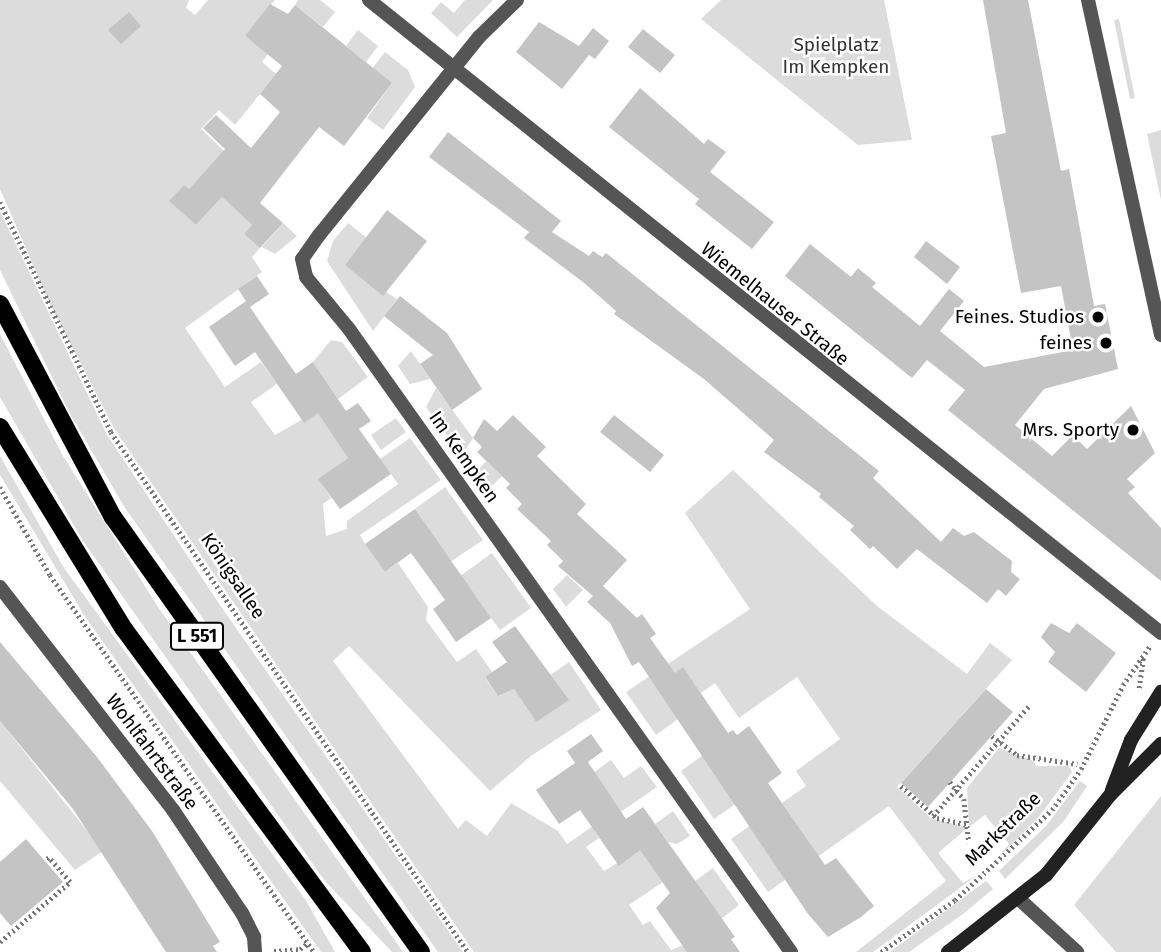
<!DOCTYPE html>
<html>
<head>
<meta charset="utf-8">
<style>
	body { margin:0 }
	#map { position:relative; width:1161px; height:952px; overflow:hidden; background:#fff; font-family:"Fira Sans",sans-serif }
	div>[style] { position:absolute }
	.green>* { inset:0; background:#dcdcdc }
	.building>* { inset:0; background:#c4c4c4 }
	.path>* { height:4.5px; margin-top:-2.25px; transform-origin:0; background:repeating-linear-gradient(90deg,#777 0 2px,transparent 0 5.5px) }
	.minor>* { height:14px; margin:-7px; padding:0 7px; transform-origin:7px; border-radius:7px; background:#555 }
	.tertiary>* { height:14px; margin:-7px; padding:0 7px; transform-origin:7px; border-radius:7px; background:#555 }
	.secondary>* { height:14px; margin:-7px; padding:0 7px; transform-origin:7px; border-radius:7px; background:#222 }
	.primary>* { height:18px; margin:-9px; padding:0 9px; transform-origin:9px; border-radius:9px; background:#000 }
	.dots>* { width:19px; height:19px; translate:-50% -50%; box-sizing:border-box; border:4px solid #fff; border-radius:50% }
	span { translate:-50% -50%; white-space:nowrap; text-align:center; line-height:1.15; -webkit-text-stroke:5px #fff; paint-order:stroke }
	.shield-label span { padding:2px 5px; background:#fff; border:2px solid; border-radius:5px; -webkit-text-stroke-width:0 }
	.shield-label { font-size:18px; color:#000; font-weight:700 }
	.park-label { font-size:19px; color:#333 }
	.street-label { font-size:19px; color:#000 }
	.poi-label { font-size:19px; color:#000 }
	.right { translate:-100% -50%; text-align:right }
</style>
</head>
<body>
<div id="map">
	<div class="green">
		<div style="clip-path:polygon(0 0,189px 0,186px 8px,195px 15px,208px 0,275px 0,245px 36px,268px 54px,262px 62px,276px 74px,235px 125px,219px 110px,201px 129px,224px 151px,189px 189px,184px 185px,170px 201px,196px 225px,222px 197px,252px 225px,244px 234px,260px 248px,252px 257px,262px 272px,185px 328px,225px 387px,261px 362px,277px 384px,251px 402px,275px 435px,331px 403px,348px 458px,319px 479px,331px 498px,323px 504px,326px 536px,347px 529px,347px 521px,398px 484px,380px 459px,410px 438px,441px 480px,360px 535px,365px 544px,385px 572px,398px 563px,428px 607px,426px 620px,457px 662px,476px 649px,492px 672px,485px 678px,498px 696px,514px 689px,536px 722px,549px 676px,569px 662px,601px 710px,531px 756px,490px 791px,349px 646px,333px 661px,458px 829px,466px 820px,487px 836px,511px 803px,558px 831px,567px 844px,596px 824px,593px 818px,615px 803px,594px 772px,611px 760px,624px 778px,641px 766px,657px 787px,594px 830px,599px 838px,586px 847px,604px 871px,658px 838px,663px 882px,629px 905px,643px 925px,650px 921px,671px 950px,706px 936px,713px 952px,474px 952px,115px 430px,50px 304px,0 189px)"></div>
		<div style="clip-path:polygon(298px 0,320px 0,335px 12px,323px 27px,295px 5px)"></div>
		<div style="clip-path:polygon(465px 0,493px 0,457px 37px,431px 13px,441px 2px,454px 13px)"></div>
		<div style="clip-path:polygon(721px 0,884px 0,912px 140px,858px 145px,701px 19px)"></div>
		<div style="clip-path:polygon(1119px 19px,1135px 98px,1130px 99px,1114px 20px)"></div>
		<div style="clip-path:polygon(358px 30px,378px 46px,366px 62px,346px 46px)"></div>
		<div style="clip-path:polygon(385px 52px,408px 70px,415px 87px,383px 130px,367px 118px,392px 83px,371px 70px)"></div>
		<div style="clip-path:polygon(1161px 130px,1161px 200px,1147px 134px)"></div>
		<div style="clip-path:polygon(0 211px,107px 435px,222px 608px,463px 952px,438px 952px,125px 508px,69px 412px,0 270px)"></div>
		<div style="clip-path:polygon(283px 223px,297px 236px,275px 254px,262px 247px)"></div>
		<div style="clip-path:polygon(348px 223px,367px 238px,345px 265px,397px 299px,373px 331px,327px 261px,333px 241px)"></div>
		<div style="clip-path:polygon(0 334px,63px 456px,158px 607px,403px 952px,392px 952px,325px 881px,83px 541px,0 397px)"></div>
		<div style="clip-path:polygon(331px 340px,342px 342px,368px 377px,338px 399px,313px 362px)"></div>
		<div style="clip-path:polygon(411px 351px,420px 364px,430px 379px,410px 384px,398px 366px)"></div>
		<div style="clip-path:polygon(436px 388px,473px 438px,462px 455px,426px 407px)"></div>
		<div style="clip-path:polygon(396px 418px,406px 432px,381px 450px,371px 435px)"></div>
		<div style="clip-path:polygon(0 456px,64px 568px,305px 899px,335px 952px,321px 952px,84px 615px,0 475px)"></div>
		<div style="clip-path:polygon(486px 461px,502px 476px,485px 493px,473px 476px)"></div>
		<div style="clip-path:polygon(733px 470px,877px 606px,967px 674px,990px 643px,1012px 660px,897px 787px,932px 819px,964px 826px,965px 830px,938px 853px,963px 883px,980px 873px,873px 952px,856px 952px,946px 881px,889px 806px,768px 892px,731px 839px,751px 825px,811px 845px,782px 803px,806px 786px,796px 771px,840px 739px,797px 677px,739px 718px,715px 683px,701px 693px,683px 668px,656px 686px,678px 719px,656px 735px,626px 692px,750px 609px,685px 513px)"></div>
		<div style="clip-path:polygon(445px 487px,483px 540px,450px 562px,415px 509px)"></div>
		<div style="clip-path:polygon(492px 553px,531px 608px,500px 630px,460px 576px)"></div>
		<div style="clip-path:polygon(567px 575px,583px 590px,566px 607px,553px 589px)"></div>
		<div style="clip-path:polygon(0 721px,103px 851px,75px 870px,0 781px)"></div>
		<div style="clip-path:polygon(999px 748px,1034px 761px,1036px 766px,1069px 766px,1072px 772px,1038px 818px,996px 860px,1009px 844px,985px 815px,969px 827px,967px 788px)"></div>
		<div style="clip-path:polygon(703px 755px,750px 794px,714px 819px,681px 771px)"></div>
		<div style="clip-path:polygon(1080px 781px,1087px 786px,1064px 821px,1005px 879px,999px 871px,1046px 826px)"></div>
		<div style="clip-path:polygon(1161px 796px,1161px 952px,1116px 952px,1074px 905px)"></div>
		<div style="clip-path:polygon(673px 811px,690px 836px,677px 844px,668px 842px,655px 824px)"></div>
		<div style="clip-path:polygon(713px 868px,739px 905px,721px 919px,695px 881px)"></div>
		<div style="clip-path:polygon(986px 881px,993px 889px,963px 914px,909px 952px,890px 952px)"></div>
	</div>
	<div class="building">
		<div style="clip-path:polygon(983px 0,1028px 0,1061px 171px,1069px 169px,1094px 306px,1105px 304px,1118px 369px,1044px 389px,1015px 425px,1052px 456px,1073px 435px,1087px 449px,1131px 406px,1155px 453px,1127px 479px,1135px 487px,1128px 493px,1161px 528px,1161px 581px,948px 410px,965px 390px,927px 360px,912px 378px,785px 276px,810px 244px,851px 277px,858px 268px,876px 283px,872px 287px,920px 326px,949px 289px,964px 301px,940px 331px,984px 367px,1073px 350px,1061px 286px,1021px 293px,991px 136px,1006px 133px)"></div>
		<div style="clip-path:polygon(270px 4px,288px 14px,295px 5px,392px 83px,344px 146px,319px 127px,260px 203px,283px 223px,260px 248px,244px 234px,252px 225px,222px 197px,196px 225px,169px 201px,184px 185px,189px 189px,225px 149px,203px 128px,216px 115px,251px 148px,280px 112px,260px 94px,282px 66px,245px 36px)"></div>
		<div style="clip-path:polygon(129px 12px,141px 26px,121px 44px,108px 30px)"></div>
		<div style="clip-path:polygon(539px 22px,579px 46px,593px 28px,609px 41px,595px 59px,589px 55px,562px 89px,516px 52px)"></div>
		<div style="clip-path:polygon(643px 29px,675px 55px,660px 73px,628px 47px)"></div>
		<div style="clip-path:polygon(640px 88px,704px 144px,708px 139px,726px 152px,710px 172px,774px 222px,752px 249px,695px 204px,699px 199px,609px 127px)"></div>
		<div style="clip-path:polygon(448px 132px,561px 221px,552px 232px,589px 256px,593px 251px,602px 257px,606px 253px,879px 471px,873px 478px,941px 542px,953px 528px,964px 536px,974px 532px,1012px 561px,1011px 572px,1020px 579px,1006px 596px,998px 589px,987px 603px,917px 549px,897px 569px,873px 546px,870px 549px,850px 530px,854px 526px,819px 497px,821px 494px,764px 452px,774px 440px,704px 379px,614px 314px,616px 311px,583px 282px,524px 238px,529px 232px,429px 157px)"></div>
		<div style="clip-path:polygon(387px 210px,427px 241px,383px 296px,345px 265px)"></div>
		<div style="clip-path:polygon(926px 241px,960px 267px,947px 284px,914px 257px)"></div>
		<div style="clip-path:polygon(257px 276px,269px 294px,250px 307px,284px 357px,296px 374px,313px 362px,346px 411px,358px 403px,371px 421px,359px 429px,391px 474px,340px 509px,318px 479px,348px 458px,318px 413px,304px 423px,255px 352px,235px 366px,209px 327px,246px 301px,238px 289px)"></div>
		<div style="clip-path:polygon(400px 296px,447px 333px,482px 389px,452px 410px,420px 364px,433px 355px,384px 316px)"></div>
		<div style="clip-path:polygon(513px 415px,546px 447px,537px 456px,586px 504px,577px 514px,627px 560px,603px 586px,637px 618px,642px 614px,656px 634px,650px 638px,675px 673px,683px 667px,728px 733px,733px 730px,737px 735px,749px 726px,782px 773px,768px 783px,825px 865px,836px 858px,874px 906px,861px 917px,828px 937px,808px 914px,639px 662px,632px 666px,610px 623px,587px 602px,593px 596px,558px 566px,563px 561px,547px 545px,551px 541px,517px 509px,522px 504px,506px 488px,510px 484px,477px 452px,482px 447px,473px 438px,484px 419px,497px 431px)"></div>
		<div style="clip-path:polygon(614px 415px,664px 455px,650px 472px,600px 432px)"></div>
		<div style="clip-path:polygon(415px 509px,491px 618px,456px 642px,433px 609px,445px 600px,411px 553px,385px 572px,365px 544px)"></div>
		<div style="clip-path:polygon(1051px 623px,1069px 633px,1077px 623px,1116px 653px,1086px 692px,1048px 662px,1055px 652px,1041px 637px)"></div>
		<div style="clip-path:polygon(515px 626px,569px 700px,536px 722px,514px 689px,498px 696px,485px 677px,507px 662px,492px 642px)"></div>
		<div style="clip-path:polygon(0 642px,97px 757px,152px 831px,220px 942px,213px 946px,217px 952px,166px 952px,73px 809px,0 721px)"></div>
		<div style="clip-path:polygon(986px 689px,1013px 712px,928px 807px,901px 783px)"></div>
		<div style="clip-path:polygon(591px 734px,603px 751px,588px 762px,626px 819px,643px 807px,735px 937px,731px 939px,740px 952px,687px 952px,656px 908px,670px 893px,640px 850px,619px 866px,580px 810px,559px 824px,536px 790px,575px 763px,567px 751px)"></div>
		<div style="clip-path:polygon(26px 839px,63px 882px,11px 926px,0 913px,0 862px)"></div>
	</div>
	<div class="path">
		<div style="left:0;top:202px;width:255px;rotate:64.2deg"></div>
		<div style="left:111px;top:432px;width:631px;rotate:55.53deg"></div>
		<div style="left:0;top:487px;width:101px;rotate:60.4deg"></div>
		<div style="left:50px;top:575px;width:460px;rotate:55deg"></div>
		<div style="left:1139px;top:688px;width:30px;rotate:-82deg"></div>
		<div style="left:992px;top:736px;width:31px;rotate:37deg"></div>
		<div style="left:1017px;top:755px;width:61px;rotate:8.5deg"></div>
		<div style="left:950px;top:782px;width:22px;rotate:51deg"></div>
		<div style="left:964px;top:799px;width:44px;rotate:83.5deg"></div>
		<div style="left:901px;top:786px;width:48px;rotate:41.6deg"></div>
		<div style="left:937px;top:818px;width:30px;rotate:12deg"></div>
		<div style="left:933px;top:816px;width:146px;rotate:-48.9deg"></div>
		<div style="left:0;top:942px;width:92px;rotate:-40.6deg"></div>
		<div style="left:70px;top:882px;width:32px;rotate:-131deg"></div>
		<div style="left:49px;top:858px;width:5px;rotate:143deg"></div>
		<div style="left:274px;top:951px;width:26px;rotate:-4deg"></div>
		<div style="left:300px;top:949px;width:10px;rotate:-37deg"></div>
		<div style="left:881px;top:952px;width:90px;rotate:-35.1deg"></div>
		<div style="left:955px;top:900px;width:132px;rotate:-42.9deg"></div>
		<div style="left:1052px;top:810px;width:50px;rotate:-54.7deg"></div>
		<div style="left:1081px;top:769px;width:94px;rotate:-63.4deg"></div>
		<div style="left:1123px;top:685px;width:47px;rotate:-55.3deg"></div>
	</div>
	<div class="minor">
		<div style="left:369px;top:0;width:1014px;rotate:38.63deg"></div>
		<div style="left:517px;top:0;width:53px;rotate:135.8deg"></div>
		<div style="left:479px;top:37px;width:255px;rotate:128.9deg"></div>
		<div style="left:319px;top:235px;width:29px;rotate:125deg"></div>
		<div style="left:302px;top:259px;width:18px;rotate:77deg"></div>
		<div style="left:306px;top:277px;width:67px;rotate:50.4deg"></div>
		<div style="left:349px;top:329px;width:764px;rotate:54.65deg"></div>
		<div style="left:0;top:587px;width:282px;rotate:52.2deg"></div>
		<div style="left:173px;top:810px;width:124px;rotate:56.2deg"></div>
		<div style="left:242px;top:913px;width:27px;rotate:63deg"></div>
		<div style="left:254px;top:937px;width:15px;rotate:86deg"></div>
		<div style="left:1019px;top:899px;width:79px;rotate:42.4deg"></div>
	</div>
	<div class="tertiary">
		<div style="left:1088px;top:0;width:343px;rotate:77.7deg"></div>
	</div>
	<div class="secondary">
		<div style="left:1112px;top:790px;width:53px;rotate:-69.2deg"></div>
		<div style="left:1131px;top:740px;width:57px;rotate:-58deg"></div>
		<div style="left:948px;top:952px;width:125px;rotate:-38.2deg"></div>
		<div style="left:1046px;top:875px;width:104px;rotate:-51.3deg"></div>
		<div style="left:1111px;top:794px;width:71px;rotate:-45deg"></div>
	</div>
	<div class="primary">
		<div style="left:0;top:304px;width:241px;rotate:62.1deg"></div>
		<div style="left:113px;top:517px;width:533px;rotate:54.7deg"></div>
		<div style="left:0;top:427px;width:237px;rotate:58.5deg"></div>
		<div style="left:124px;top:629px;width:401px;rotate:53.6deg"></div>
	</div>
	<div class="dots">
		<div style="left:1098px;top:317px;background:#000"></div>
		<div style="left:1106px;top:343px;background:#000"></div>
		<div style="left:1133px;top:430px;background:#000"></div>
	</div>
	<div class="shield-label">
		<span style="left:197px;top:636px">L 551</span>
	</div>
	<div class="park-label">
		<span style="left:836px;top:56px">Spielplatz<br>Im Kempken</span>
	</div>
	<div class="street-label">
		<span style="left:775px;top:304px;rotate:39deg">Wiemelhauser Straße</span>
		<span style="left:464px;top:457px;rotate:55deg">Im Kempken</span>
		<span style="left:233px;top:576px;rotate:56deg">Königsallee</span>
		<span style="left:152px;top:752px;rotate:53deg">Wohlfahrtstraße</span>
		<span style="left:1003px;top:829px;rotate:-44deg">Markstraße</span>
	</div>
	<div class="poi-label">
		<span class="right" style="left:1084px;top:317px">Feines. Studios</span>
		<span class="right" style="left:1092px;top:343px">feines</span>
		<span class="right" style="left:1119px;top:430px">Mrs. Sporty</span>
	</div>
</div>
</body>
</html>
